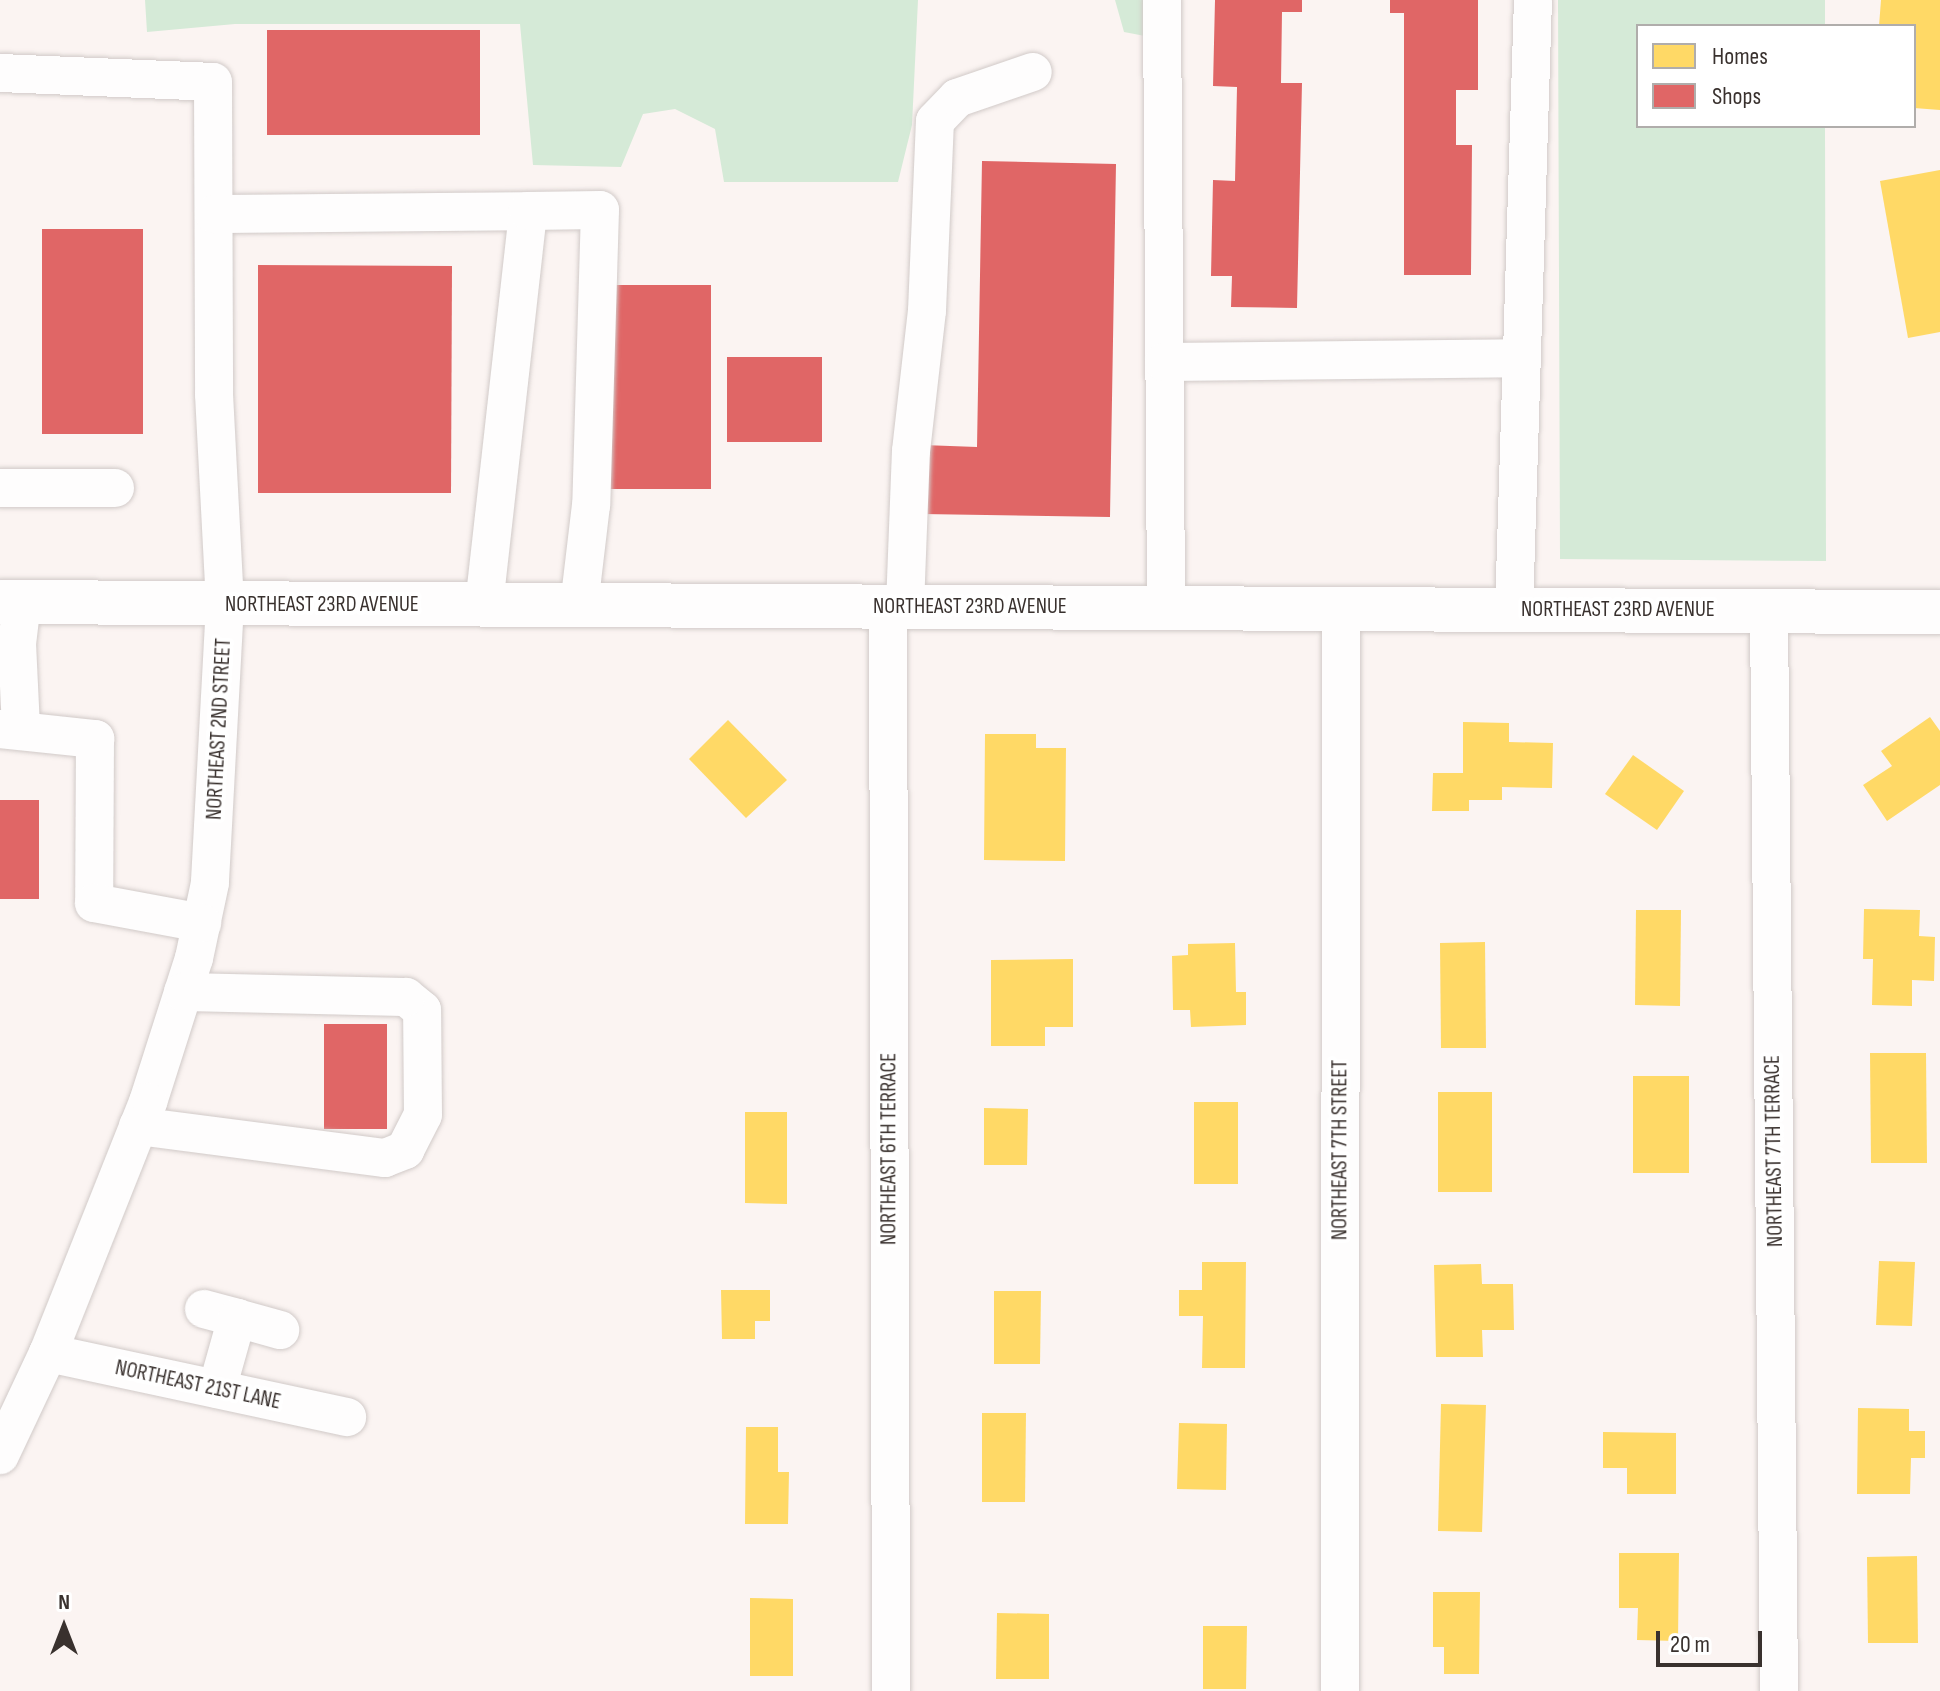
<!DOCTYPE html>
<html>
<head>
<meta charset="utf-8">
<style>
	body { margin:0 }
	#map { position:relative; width:1940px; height:1691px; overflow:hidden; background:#fbf4f2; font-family:"Sofia Sans Condensed",sans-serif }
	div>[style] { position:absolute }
	.green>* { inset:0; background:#d5ead7 }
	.homes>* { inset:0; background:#ffd966 }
	.shops>* { inset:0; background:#e06666 }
	.roads { filter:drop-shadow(0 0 2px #d1cac8) drop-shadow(0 0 2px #d1cac8) }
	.minor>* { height:38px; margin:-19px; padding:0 19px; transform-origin:19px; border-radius:19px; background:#fefdfd }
	.major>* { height:44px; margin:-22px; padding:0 22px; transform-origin:22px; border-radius:22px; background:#fefdfd }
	span { translate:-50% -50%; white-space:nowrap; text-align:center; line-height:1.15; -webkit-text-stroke:8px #fff; paint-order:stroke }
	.street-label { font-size:22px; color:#39312e }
	.legend { position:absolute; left:1636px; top:24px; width:280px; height:104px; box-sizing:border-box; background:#fff; border:2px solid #b0adab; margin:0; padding:10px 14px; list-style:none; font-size:24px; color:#39312e }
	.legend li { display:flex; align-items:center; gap:16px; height:40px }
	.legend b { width:40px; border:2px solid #b0adab }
	.north { position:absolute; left:24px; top:1587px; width:80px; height:80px; -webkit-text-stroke:6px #fff; paint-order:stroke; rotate:0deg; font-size:22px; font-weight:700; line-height:32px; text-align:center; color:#39312e }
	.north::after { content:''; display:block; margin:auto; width:28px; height:36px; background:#39312e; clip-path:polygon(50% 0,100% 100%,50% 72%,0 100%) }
	.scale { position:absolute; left:1656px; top:1631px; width:106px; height:36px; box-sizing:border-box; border:4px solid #39312e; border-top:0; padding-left:10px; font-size:24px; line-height:28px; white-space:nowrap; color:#39312e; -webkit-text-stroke:6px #fff; paint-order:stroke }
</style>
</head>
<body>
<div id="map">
	<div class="green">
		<div style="clip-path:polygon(145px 0,918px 0,912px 125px,898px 182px,724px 182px,715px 129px,675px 109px,643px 114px,621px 167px,533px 165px,520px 24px,235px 24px,147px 32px)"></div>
		<div style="clip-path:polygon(1115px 0,1144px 0,1145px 36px,1124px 32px)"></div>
		<div style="clip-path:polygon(1558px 0,1825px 0,1825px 26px,1638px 26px,1638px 126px,1825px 126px,1826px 561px,1560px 559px)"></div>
	</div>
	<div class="homes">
		<div style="clip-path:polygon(1881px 0,1940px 0,1940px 110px,1914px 108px,1914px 26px,1879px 26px)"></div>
		<div style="clip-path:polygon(1940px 170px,1940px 332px,1908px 338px,1880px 181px)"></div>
		<div style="clip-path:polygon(1930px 717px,1940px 731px,1940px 785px,1887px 821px,1863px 785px,1892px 766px,1881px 751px)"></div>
		<div style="clip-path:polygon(728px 720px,787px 780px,746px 818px,689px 759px)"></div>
		<div style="clip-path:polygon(1463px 722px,1509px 723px,1509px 742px,1553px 743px,1552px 788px,1502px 787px,1502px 800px,1469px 800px,1469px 811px,1432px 811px,1433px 773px,1463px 773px)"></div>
		<div style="clip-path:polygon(985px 734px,1036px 734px,1036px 748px,1066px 748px,1065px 861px,984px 860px)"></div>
		<div style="clip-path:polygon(1633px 755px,1684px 791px,1657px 830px,1605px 794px)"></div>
		<div style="clip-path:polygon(1864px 909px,1920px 910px,1919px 936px,1935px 937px,1934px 981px,1912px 980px,1912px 1006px,1872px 1005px,1873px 959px,1863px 959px)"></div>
		<div style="clip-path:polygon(1636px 910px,1681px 910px,1680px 1006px,1635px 1005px)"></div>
		<div style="clip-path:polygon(1485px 942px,1486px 1048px,1441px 1048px,1440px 943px)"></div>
		<div style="clip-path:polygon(1235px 943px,1236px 992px,1246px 992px,1246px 1025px,1191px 1027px,1190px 1010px,1173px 1010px,1172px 956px,1188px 955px,1188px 944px)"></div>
		<div style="clip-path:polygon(1073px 959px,1073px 1027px,1045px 1027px,1045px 1046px,991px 1046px,991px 960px)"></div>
		<div style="clip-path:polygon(1870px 1053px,1926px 1053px,1927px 1163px,1871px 1163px)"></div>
		<div style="clip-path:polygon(1633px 1076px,1689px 1076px,1689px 1173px,1633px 1173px)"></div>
		<div style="clip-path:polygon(1438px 1092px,1492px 1092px,1492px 1192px,1438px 1192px)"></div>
		<div style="clip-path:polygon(1194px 1102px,1238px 1102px,1238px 1184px,1194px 1184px)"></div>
		<div style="clip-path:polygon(984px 1108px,1028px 1109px,1027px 1165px,984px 1165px)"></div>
		<div style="clip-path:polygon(745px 1112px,787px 1112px,787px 1204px,745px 1203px)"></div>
		<div style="clip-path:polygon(1879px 1261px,1915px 1262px,1912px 1326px,1876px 1325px)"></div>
		<div style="clip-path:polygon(1202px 1262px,1246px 1262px,1245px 1368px,1202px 1368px,1203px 1316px,1179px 1316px,1179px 1290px,1202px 1290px)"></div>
		<div style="clip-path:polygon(1481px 1264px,1482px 1284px,1513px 1284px,1514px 1330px,1482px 1330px,1483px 1357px,1436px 1357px,1434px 1265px)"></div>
		<div style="clip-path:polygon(721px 1290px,770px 1290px,770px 1321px,755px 1321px,755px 1339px,722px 1339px)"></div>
		<div style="clip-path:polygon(994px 1291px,1041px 1291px,1040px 1364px,994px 1364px)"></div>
		<div style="clip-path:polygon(1441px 1404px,1486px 1405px,1482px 1532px,1438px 1531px)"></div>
		<div style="clip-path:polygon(1858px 1408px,1909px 1409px,1909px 1431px,1925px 1431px,1925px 1458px,1911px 1458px,1910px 1494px,1857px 1494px)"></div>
		<div style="clip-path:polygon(982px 1413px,1026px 1413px,1025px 1502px,982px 1502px)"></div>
		<div style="clip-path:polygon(1179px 1423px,1227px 1424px,1226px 1490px,1177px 1489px)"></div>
		<div style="clip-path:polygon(746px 1427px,778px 1427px,778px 1472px,789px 1472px,788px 1524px,745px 1524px)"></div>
		<div style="clip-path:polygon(1603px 1432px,1676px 1433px,1676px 1494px,1627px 1494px,1627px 1468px,1603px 1468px)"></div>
		<div style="clip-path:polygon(1619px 1553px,1679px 1553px,1678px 1641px,1637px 1640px,1638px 1608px,1619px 1608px)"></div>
		<div style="clip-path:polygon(1917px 1556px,1918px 1643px,1868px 1643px,1867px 1557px)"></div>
		<div style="clip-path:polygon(1433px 1592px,1480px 1592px,1479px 1674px,1444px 1674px,1444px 1647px,1433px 1647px)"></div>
		<div style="clip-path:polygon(750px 1598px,793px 1599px,793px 1676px,750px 1676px)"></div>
		<div style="clip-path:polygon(997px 1613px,1049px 1614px,1049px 1679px,996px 1679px)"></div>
		<div style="clip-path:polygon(1203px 1626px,1247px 1626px,1246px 1689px,1203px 1689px)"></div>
	</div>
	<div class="shops">
		<div style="clip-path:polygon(1215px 0,1302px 0,1302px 12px,1282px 12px,1281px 83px,1302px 83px,1297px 308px,1231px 307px,1232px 276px,1211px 276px,1213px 180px,1235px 181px,1237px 87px,1213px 86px)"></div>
		<div style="clip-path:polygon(1390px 0,1478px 0,1478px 90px,1456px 90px,1456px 145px,1472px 145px,1471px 275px,1404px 275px,1404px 13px,1390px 13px)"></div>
		<div style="clip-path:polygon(267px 30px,480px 30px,480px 135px,267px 135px)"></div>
		<div style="clip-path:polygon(982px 161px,1116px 164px,1110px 517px,922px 514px,923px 445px,977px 447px)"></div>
		<div style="clip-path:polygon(42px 229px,143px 229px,143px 434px,42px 434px)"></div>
		<div style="clip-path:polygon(258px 265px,452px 266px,451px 493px,258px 493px)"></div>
		<div style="clip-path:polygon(603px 285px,711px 285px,711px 489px,603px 489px)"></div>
		<div style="clip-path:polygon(727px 357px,822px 357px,822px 442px,727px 442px)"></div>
		<div style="clip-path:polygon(0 800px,39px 800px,39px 899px,0 899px)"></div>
		<div style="clip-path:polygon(324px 1024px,387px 1024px,387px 1129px,324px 1129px)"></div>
	</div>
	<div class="roads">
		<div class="minor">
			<div style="left:1162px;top:0;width:608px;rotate:89.62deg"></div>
			<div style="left:0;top:73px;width:213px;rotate:2.4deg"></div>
			<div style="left:213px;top:82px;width:312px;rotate:89.8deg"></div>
			<div style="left:214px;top:394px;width:210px;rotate:87deg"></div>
			<div style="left:225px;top:604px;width:279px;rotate:93.1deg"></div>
			<div style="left:210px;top:883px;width:77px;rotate:102deg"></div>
			<div style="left:194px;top:958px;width:151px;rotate:107.7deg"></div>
			<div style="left:148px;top:1102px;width:270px;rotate:111.7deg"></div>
			<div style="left:48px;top:1353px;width:113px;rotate:115.2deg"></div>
			<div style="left:214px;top:214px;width:314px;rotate:-0.5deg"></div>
			<div style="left:1164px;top:362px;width:358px;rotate:-0.6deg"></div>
			<div style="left:0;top:488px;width:115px"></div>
			<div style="left:484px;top:605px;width:396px;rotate:-83.6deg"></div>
			<div style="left:528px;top:211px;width:72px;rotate:-0.8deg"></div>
			<div style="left:600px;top:210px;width:295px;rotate:91.7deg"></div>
			<div style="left:591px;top:505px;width:102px;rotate:96.8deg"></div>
			<div style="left:888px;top:606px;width:1085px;rotate:89.84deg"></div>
			<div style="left:905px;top:606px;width:155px;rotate:-87.8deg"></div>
			<div style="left:911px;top:451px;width:141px;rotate:-83.5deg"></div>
			<div style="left:927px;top:311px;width:190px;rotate:-87.6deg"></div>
			<div style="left:935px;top:121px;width:32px;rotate:-46deg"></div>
			<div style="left:957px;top:98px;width:80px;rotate:-18.9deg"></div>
			<div style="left:1514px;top:610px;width:610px;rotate:-88.22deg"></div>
			<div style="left:1769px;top:611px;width:1080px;rotate:89.47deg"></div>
			<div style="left:21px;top:728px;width:84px;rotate:-92.7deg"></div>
			<div style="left:17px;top:644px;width:42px;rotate:-83.2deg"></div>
			<div style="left:0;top:729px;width:96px;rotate:6deg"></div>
			<div style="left:95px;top:739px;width:164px;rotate:90.3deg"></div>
			<div style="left:94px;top:903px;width:110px;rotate:10.5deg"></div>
			<div style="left:138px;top:1126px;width:249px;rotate:7.4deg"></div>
			<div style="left:385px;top:1158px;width:22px;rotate:-22deg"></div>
			<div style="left:405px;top:1150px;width:39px;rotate:-63deg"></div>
			<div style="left:423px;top:1115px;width:105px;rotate:-90.5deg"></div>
			<div style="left:422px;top:1010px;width:21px;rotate:-141deg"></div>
			<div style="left:406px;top:997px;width:223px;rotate:-178.7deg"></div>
			<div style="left:204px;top:1309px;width:34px;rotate:15deg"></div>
			<div style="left:48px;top:1353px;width:306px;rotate:12.1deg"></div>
			<div style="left:217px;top:1389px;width:74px;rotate:-74.3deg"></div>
			<div style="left:237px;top:1318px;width:45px;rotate:15.6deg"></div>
			<div style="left:1340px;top:1691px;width:1082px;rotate:-89.95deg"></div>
		</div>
		<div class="major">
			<div style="left:0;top:602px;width:1940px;rotate:0.3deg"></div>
		</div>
	</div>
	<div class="street-label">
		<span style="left:322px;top:605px">NORTHEAST 23RD AVENUE</span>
		<span style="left:970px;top:607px">NORTHEAST 23RD AVENUE</span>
		<span style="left:1618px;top:610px">NORTHEAST 23RD AVENUE</span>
		<span style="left:219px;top:729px;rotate:-87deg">NORTHEAST 2ND STREET</span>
		<span style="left:889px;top:1149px;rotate:-90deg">NORTHEAST 6TH TERRACE</span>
		<span style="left:1340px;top:1150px;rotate:-90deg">NORTHEAST 7TH STREET</span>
		<span style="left:1774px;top:1151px;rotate:-91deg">NORTHEAST 7TH TERRACE</span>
		<span style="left:198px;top:1385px;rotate:12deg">NORTHEAST 21ST LANE</span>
	</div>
	<ul class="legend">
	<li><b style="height:22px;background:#ffd966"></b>Homes</li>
	<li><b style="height:22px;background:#e06666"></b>Shops</li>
	</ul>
	<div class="north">N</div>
	<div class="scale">20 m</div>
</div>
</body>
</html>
